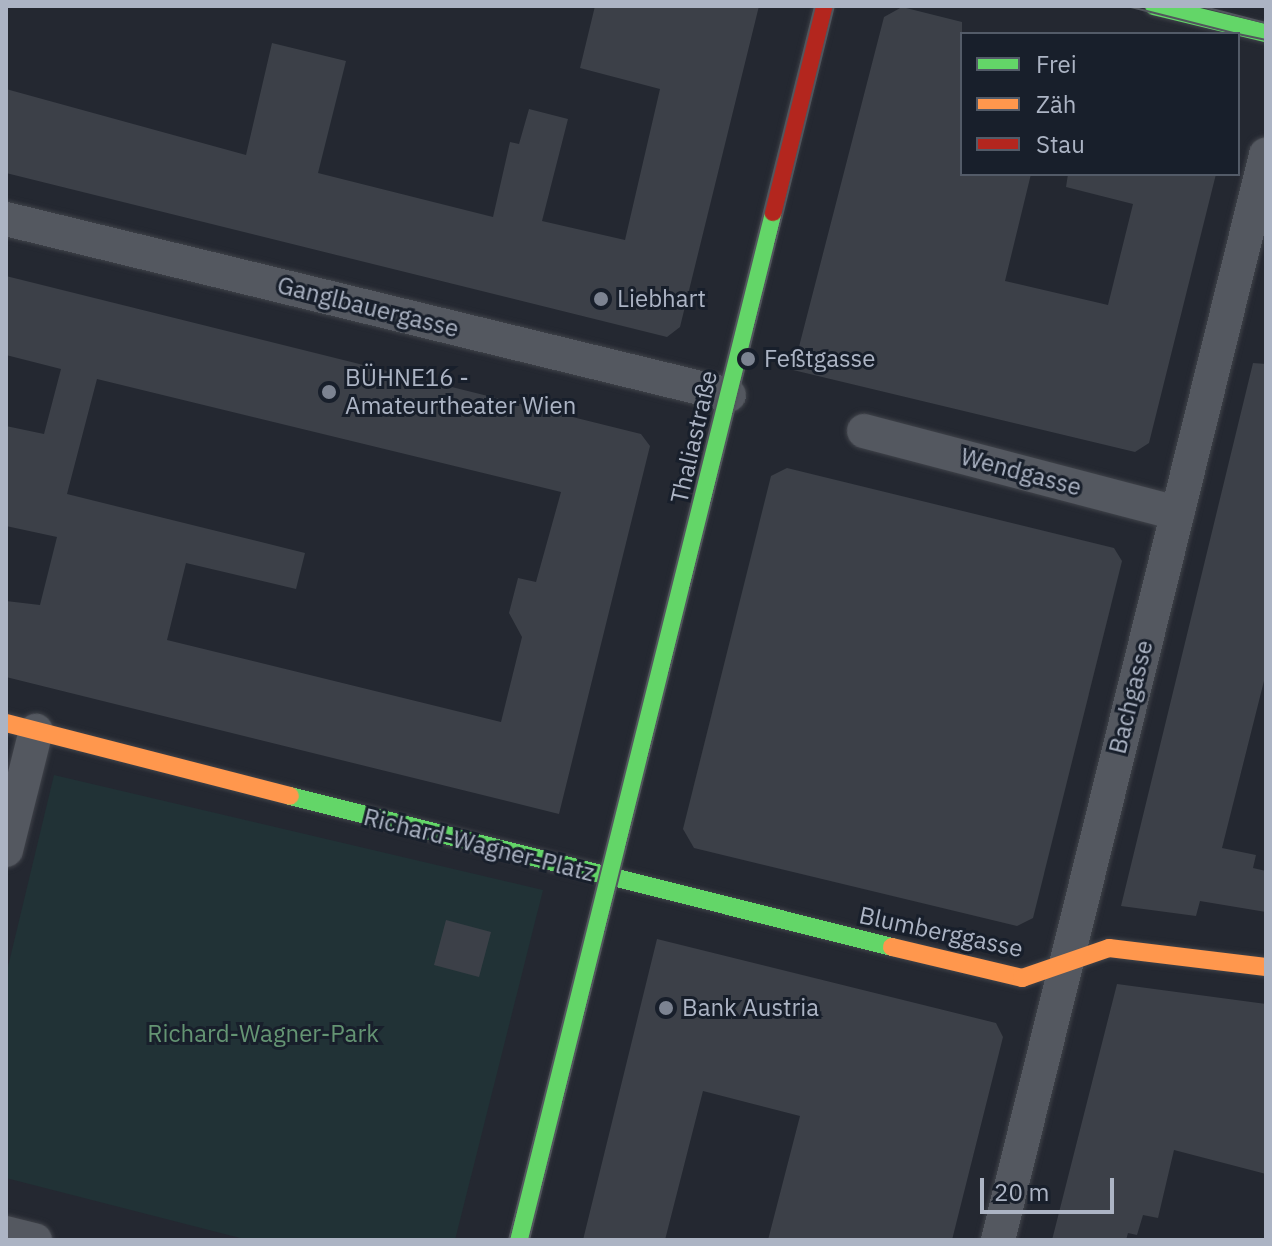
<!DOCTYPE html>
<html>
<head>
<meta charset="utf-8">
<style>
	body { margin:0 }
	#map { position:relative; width:1272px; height:1246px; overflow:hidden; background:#242831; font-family:"IBM Plex Sans",sans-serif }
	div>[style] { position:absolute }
	.green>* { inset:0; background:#213236 }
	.building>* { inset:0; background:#3c4048 }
	.roads { filter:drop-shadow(0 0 2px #40434a) drop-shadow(0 0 2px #40434a) }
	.street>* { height:34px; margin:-17px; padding:0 17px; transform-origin:17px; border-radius:17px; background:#545860 }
	.fast>* { height:18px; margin:-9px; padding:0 9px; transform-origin:9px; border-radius:9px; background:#63d668 }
	.slow>* { height:18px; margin:-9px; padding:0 9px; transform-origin:9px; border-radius:9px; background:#ff974d }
	.jam>* { height:18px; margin:-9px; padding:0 9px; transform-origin:9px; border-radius:9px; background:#b3261e }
	.tram>* { height:2px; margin:-1px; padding:0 1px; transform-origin:1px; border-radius:1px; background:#52565d }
	.dots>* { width:22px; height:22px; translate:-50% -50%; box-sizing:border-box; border:4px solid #181f2b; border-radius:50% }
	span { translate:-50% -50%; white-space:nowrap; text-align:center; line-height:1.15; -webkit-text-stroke:6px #181f2b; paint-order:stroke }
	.poi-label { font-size:24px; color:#acb4c4 }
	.left { translate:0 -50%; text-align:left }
	.street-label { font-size:24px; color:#acb4c4 }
	.park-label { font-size:24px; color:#649473 }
	.frame { position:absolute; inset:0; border:8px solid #acb4c4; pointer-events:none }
	.legend { position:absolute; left:960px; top:32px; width:280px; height:144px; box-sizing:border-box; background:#181f2b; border:2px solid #535b68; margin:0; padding:10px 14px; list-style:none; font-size:24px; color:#acb4c4 }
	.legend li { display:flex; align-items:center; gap:16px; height:40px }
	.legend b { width:40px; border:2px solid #535b68 }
	.scale { position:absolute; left:980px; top:1178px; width:134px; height:36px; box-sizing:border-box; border:4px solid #acb4c4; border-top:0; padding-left:10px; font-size:24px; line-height:28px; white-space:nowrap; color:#acb4c4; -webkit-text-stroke:6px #181f2b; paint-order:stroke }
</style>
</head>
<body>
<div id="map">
	<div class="green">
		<div style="clip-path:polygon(54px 775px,543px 890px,455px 1240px,248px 1240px,6px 1178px,6px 975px)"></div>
	</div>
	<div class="building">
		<div style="clip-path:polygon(595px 6px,759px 6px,680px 327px,667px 337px,6px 173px,6px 89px,246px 155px,272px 43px,346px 61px,318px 173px,493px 217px,510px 142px,519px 144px,529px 109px,568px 119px,542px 221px,625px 240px,660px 89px,580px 68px)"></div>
		<div style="clip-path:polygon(902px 7px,962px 22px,962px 174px,1031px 174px,1005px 281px,1108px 305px,1133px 204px,1066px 187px,1068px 174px,1216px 174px,1149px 443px,1135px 452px,793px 370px,884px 17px)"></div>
		<div style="clip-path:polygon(evenodd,6px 276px,641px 434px,650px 446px,559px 814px,6px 677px,6px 601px,40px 605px,57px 537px,6px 526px,6px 426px,44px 434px,61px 369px,6px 355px,6px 276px,97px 379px,561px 492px,536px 582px,518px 578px,509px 613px,522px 637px,501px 722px,167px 640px,186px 563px,296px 589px,305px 553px,67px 494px,97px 379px)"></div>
		<div style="clip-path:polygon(1253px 363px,1266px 364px,1266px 673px,1222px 848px,1256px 855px,1253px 868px,1266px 871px,1266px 912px,1200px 901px,1196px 916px,1121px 906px)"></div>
		<div style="clip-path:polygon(787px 468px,1114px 548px,1122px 561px,1033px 918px,1017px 926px,694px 848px,683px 829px,771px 476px)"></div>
		<div style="clip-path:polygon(446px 920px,491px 932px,479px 977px,434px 965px)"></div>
		<div style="clip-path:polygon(657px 939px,996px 1023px,1003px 1037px,952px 1240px,768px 1240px,800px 1116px,703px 1091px,665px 1240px,583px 1240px)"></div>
		<div style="clip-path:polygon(1117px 984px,1266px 1004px,1266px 1174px,1174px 1150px,1158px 1218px,1143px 1215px,1137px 1235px,1128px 1233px,1126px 1240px,1052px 1240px)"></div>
	</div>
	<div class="roads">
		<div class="street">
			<div style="left:6px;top:219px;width:744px;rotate:13.68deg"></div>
			<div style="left:864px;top:431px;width:324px;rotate:14.7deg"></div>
			<div style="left:6px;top:850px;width:123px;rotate:-75.9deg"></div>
			<div style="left:6px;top:1233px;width:30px;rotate:14deg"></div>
			<div style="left:998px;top:1240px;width:1118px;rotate:-76.13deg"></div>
		</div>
		<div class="fast">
			<div style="left:1154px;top:6px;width:115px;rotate:13.6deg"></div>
			<div style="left:290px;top:796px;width:621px;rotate:14.08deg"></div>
			<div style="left:519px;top:1240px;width:1059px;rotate:-76.12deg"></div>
		</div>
		<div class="slow">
			<div style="left:6px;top:723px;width:293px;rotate:14.4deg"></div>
			<div style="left:892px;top:947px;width:134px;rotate:13.4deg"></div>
			<div style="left:1022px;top:978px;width:92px;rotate:-19deg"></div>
			<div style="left:1109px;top:948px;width:158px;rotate:6.9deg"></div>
		</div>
		<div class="jam">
			<div style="left:773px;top:212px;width:212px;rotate:-76.1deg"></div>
		</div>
	</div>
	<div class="tram">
		<div style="left:1127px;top:6px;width:114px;rotate:14.2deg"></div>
		<div style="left:1200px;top:6px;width:68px;rotate:14.4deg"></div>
		<div style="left:1238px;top:34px;width:29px;rotate:12deg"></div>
		<div style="left:509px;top:1240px;width:1271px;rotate:-76.07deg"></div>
		<div style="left:529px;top:1240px;width:1271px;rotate:-76.12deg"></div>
	</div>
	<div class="dots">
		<div style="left:601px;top:299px;background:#7c8391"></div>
		<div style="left:748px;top:359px;background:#7c8391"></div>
		<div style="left:329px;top:392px;background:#7c8391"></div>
		<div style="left:666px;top:1008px;background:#7c8391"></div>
	</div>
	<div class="poi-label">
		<span class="left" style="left:617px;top:299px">Liebhart</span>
		<span class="left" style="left:764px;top:359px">Feßtgasse</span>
		<span class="left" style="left:345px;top:392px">BÜHNE16 -<br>Amateurtheater Wien</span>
		<span class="left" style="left:682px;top:1008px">Bank Austria</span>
	</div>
	<div class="street-label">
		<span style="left:368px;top:307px;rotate:14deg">Ganglbauergasse</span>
		<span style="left:694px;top:437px;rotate:-77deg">Thaliastraße</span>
		<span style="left:1021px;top:472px;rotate:15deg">Wendgasse</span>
		<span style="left:1131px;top:697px;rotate:-76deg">Bachgasse</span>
		<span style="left:479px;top:845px;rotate:14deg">Richard-Wagner-Platz</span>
		<span style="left:941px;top:932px;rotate:12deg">Blumberggasse</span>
	</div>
	<div class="park-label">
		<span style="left:263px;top:1034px">Richard-Wagner-Park</span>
	</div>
	<div class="frame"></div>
	<ul class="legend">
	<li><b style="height:10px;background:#63d668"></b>Frei</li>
	<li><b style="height:10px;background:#ff974d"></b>Zäh</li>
	<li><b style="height:10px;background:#b3261e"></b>Stau</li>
	</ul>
	<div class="scale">20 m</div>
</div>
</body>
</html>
